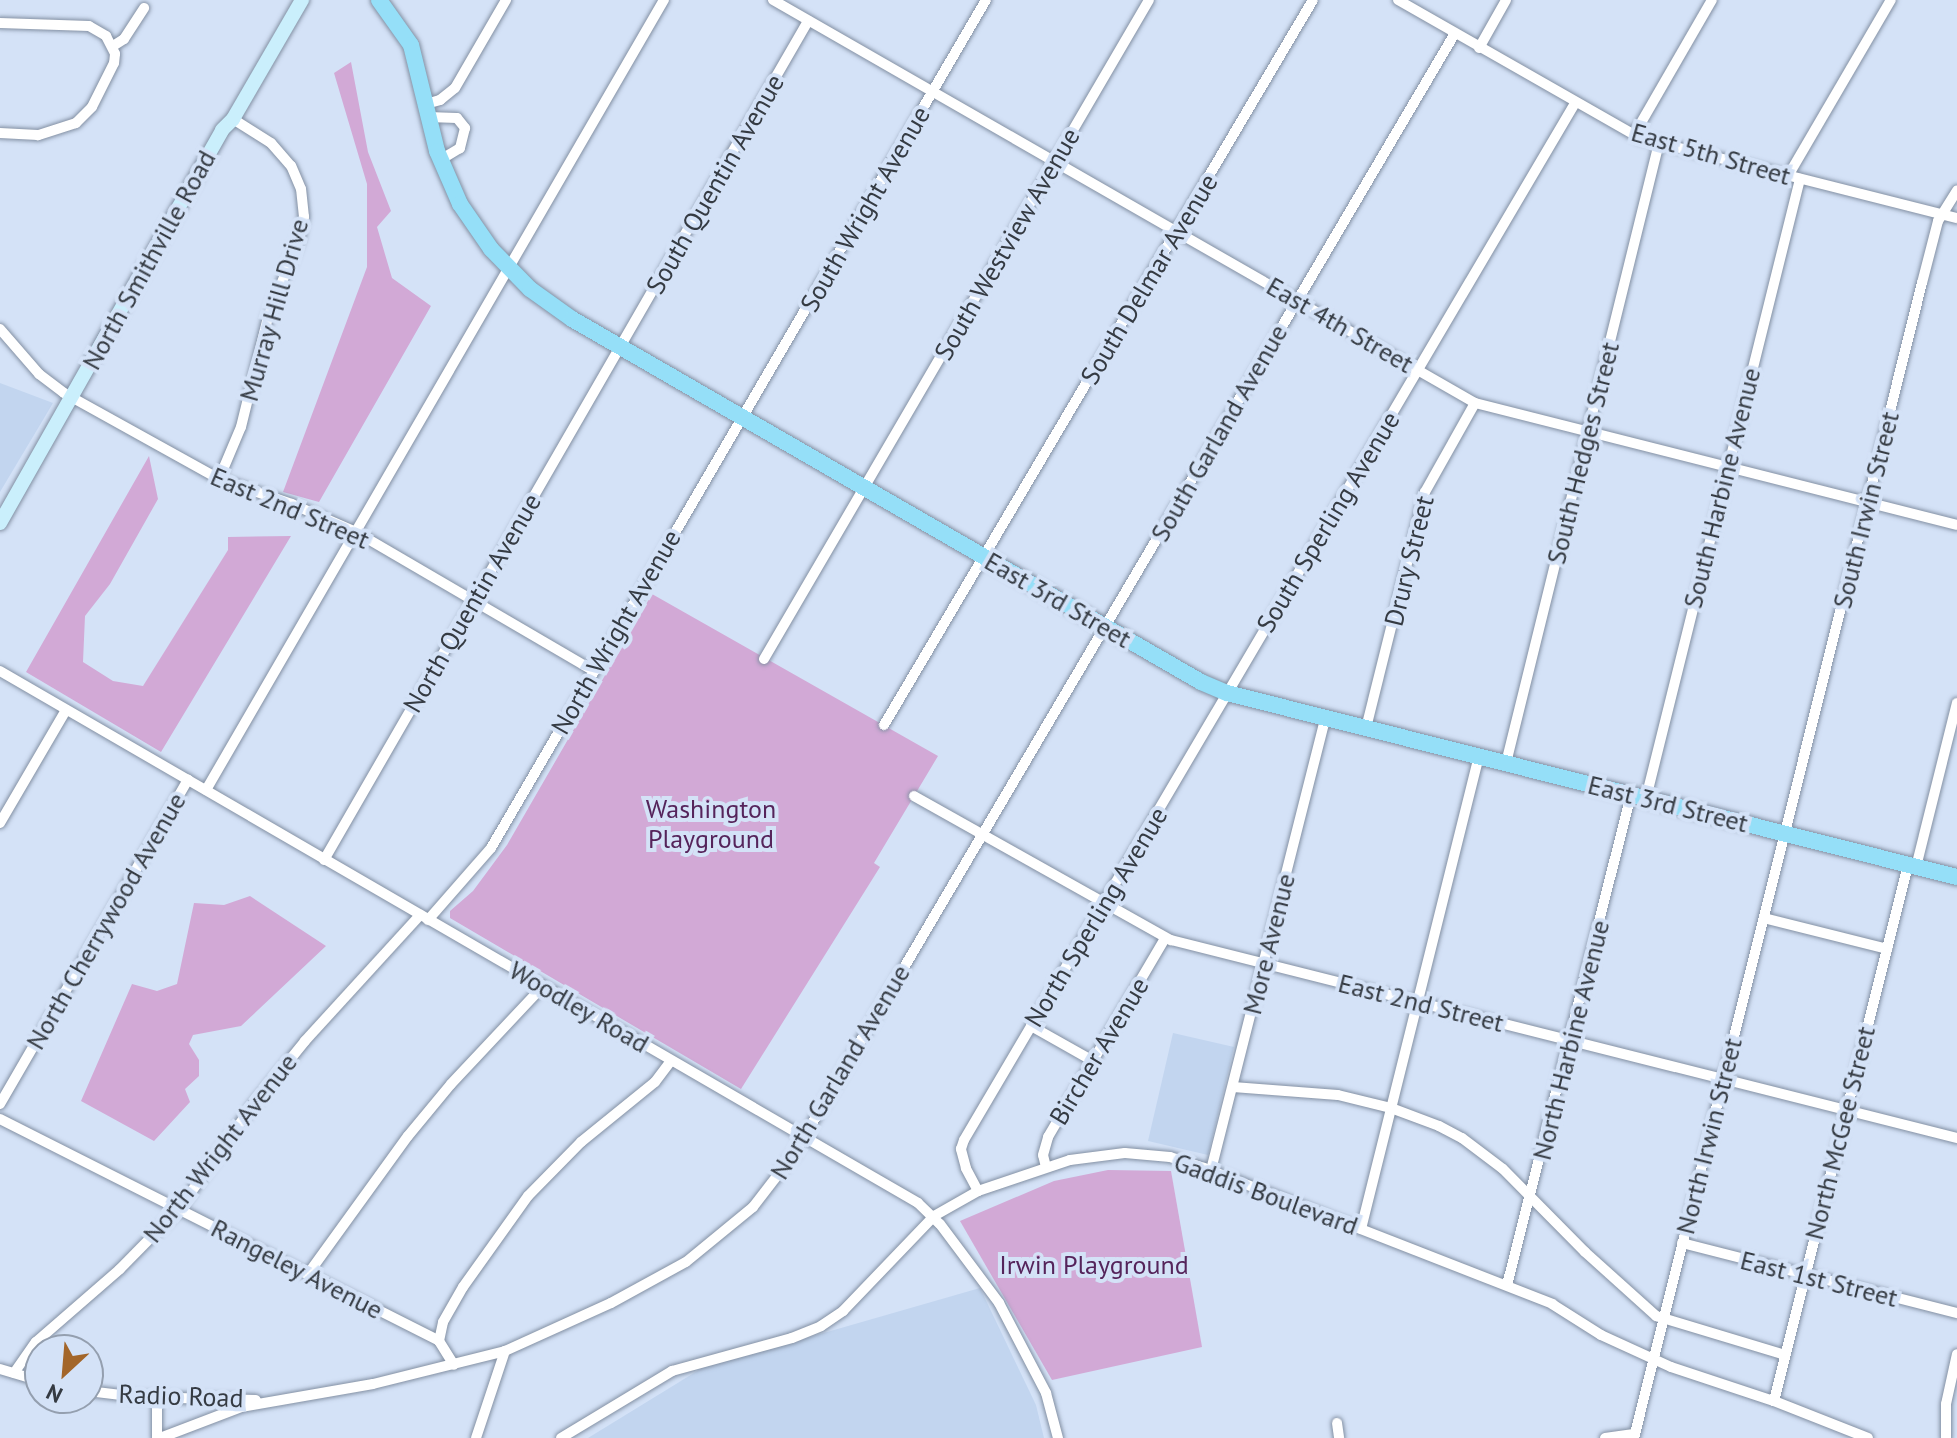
<!DOCTYPE html>
<html>
<head>
<meta charset="utf-8">
<style>
	body { margin:0 }
	#map { position:relative; width:1957px; height:1438px; overflow:hidden; background:#d4e2f7; font-family:"PT Sans",sans-serif }
	div>[style] { position:absolute }
	.built>* { inset:0; background:#c2d5ef }
	.green>* { inset:0; background:#d2a9d6 }
	.roads { filter:drop-shadow(0 0 2px #8390a3) drop-shadow(0 0 2px #8390a3) }
	.street>* { height:10px; margin:-5px; padding:0 5px; transform-origin:5px; border-radius:5px; background:#fff }
	.secondary>* { height:14px; margin:-7px; padding:0 7px; transform-origin:7px; border-radius:7px; background:#caeffc }
	.primary>* { height:16px; margin:-8px; padding:0 8px; transform-origin:8px; border-radius:8px; background:#95dff8 }
	span { translate:-50% -50%; white-space:nowrap; text-align:center; line-height:1.15; -webkit-text-stroke:8px #d4e2f7; paint-order:stroke }
	.street-label { font-size:26px; color:#353b43 }
	.park-label { font-size:26px; color:#55245b }
	.north { position:absolute; left:24px; top:1334px; width:80px; height:80px; box-sizing:border-box; background:#d4e2f7; border:2px solid #949faf; border-radius:50%; rotate:206deg; font-size:22px; font-weight:700; line-height:32px; text-align:center; color:#353b43 }
	.north::after { content:''; display:block; margin:auto; width:28px; height:36px; background:#a3662a; clip-path:polygon(50% 0,100% 100%,50% 72%,0 100%) }
</style>
</head>
<body>
<div id="map">
	<div class="built">
		<div style="clip-path:polygon(0 383px,53px 403px,0 492px)"></div>
		<div style="clip-path:polygon(1173px 1033px,1234px 1047px,1208px 1155px,1148px 1141px)"></div>
		<div style="clip-path:polygon(980px 1288px,1036px 1405px,1044px 1438px,588px 1438px,702px 1368px)"></div>
	</div>
	<div class="green">
		<div style="clip-path:polygon(351px 62px,368px 152px,391px 211px,377px 227px,392px 278px,431px 306px,319px 502px,283px 492px,367px 267px,367px 184px,334px 73px)"></div>
		<div style="clip-path:polygon(149px 456px,158px 499px,110px 584px,85px 616px,83px 662px,113px 681px,143px 686px,228px 550px,228px 537px,291px 536px,161px 752px,26px 672px)"></div>
		<div style="clip-path:polygon(652px 594px,938px 756px,874px 863px,880px 867px,741px 1089px,450px 918px,450px 911px,473px 891px,507px 845px)"></div>
		<div style="clip-path:polygon(250px 896px,326px 946px,241px 1026px,193px 1035px,189px 1044px,199px 1060px,199px 1076px,185px 1089px,190px 1102px,154px 1141px,81px 1101px,132px 984px,157px 991px,177px 984px,194px 903px,224px 905px)"></div>
		<div style="clip-path:polygon(1108px 1170px,1171px 1171px,1202px 1347px,1052px 1380px,960px 1221px,1054px 1181px)"></div>
	</div>
	<div class="roads">
		<div class="street">
			<div style="left:773px;top:0;width:809px;rotate:29.86deg"></div>
			<div style="left:1475px;top:403px;width:497px;rotate:14.2deg"></div>
			<div style="left:1398px;top:0;width:279px;rotate:29.7deg"></div>
			<div style="left:1640px;top:138px;width:327px;rotate:14.2deg"></div>
			<div style="left:0;top:23px;width:89px;rotate:1.9deg"></div>
			<div style="left:89px;top:26px;width:20px;rotate:30deg"></div>
			<div style="left:106px;top:36px;width:20px;rotate:63deg"></div>
			<div style="left:115px;top:54px;width:9px;rotate:96deg"></div>
			<div style="left:114px;top:63px;width:49px;rotate:116.6deg"></div>
			<div style="left:92px;top:107px;width:23px;rotate:135deg"></div>
			<div style="left:76px;top:123px;width:40px;rotate:162deg"></div>
			<div style="left:38px;top:135px;width:38px;rotate:-177deg"></div>
			<div style="left:113px;top:46px;width:13px;rotate:-32deg"></div>
			<div style="left:124px;top:39px;width:37px;rotate:-57deg"></div>
			<div style="left:1479px;top:48px;width:55px;rotate:-60.6deg"></div>
			<div style="left:426px;top:104px;width:15px;rotate:-16deg"></div>
			<div style="left:440px;top:100px;width:19px;rotate:-39deg"></div>
			<div style="left:455px;top:88px;width:102px;rotate:-59.9deg"></div>
			<div style="left:428px;top:117px;width:29px;rotate:2deg"></div>
			<div style="left:457px;top:118px;width:13px;rotate:51deg"></div>
			<div style="left:465px;top:128px;width:21px;rotate:104deg"></div>
			<div style="left:460px;top:148px;width:23px;rotate:149deg"></div>
			<div style="left:1634px;top:135px;width:156px;rotate:-60deg"></div>
			<div style="left:1788px;top:176px;width:204px;rotate:-59.7deg"></div>
			<div style="left:0;top:329px;width:60px;rotate:49.1deg"></div>
			<div style="left:39px;top:374px;width:31px;rotate:37deg"></div>
			<div style="left:64px;top:393px;width:177px;rotate:29deg"></div>
			<div style="left:219px;top:479px;width:77px;rotate:18.9deg"></div>
			<div style="left:292px;top:504px;width:70px;rotate:23.6deg"></div>
			<div style="left:356px;top:532px;width:276px;rotate:30.3deg"></div>
			<div style="left:219px;top:479px;width:56px;rotate:-67.1deg"></div>
			<div style="left:241px;top:427px;width:113px;rotate:-76.2deg"></div>
			<div style="left:268px;top:317px;width:83px;rotate:-68.1deg"></div>
			<div style="left:299px;top:240px;width:24px;rotate:-78deg"></div>
			<div style="left:304px;top:217px;width:28px;rotate:-96deg"></div>
			<div style="left:301px;top:189px;width:25px;rotate:-113deg"></div>
			<div style="left:291px;top:166px;width:30px;rotate:-131deg"></div>
			<div style="left:271px;top:143px;width:45px;rotate:-147.7deg"></div>
			<div style="left:764px;top:659px;width:763px;rotate:-59.71deg"></div>
			<div style="left:0;top:671px;width:1061px;rotate:30.09deg"></div>
			<div style="left:918px;top:1203px;width:30px;rotate:44deg"></div>
			<div style="left:940px;top:1224px;width:99px;rotate:53.2deg"></div>
			<div style="left:999px;top:1303px;width:102px;rotate:62.4deg"></div>
			<div style="left:1046px;top:1393px;width:47px;rotate:75.1deg"></div>
			<div style="left:884px;top:725px;width:842px;rotate:-59.39deg"></div>
			<div style="left:1366px;top:728px;width:243px;rotate:-76deg"></div>
			<div style="left:1425px;top:492px;width:102px;rotate:-60.7deg"></div>
			<div style="left:1506px;top:763px;width:639px;rotate:-76.14deg"></div>
			<div style="left:206px;top:790px;width:913px;rotate:-59.9deg"></div>
			<div style="left:914px;top:796px;width:295px;rotate:29.3deg"></div>
			<div style="left:1171px;top:940px;width:811px;rotate:14.14deg"></div>
			<div style="left:1646px;top:798px;width:638px;rotate:-76.03deg"></div>
			<div style="left:0;top:823px;width:131px;rotate:-59.7deg"></div>
			<div style="left:324px;top:860px;width:969px;rotate:-60.02deg"></div>
			<div style="left:1916px;top:867px;width:169px;rotate:-76deg"></div>
			<div style="left:1764px;top:918px;width:127px;rotate:14.1deg"></div>
			<div style="left:428px;top:920px;width:96px;rotate:-48.8deg"></div>
			<div style="left:491px;top:848px;width:982px;rotate:-59.73deg"></div>
			<div style="left:1031px;top:1026px;width:71px;rotate:29.4deg"></div>
			<div style="left:1233px;top:1087px;width:105px;rotate:4.4deg"></div>
			<div style="left:1338px;top:1095px;width:55px;rotate:13.8deg"></div>
			<div style="left:1391px;top:1108px;width:51px;rotate:20.6deg"></div>
			<div style="left:1439px;top:1126px;width:26px;rotate:28deg"></div>
			<div style="left:1462px;top:1138px;width:51px;rotate:37.1deg"></div>
			<div style="left:1503px;top:1169px;width:117px;rotate:45.3deg"></div>
			<div style="left:1585px;top:1252px;width:96px;rotate:42deg"></div>
			<div style="left:1656px;top:1316px;width:135px;rotate:16.8deg"></div>
			<div style="left:0;top:1104px;width:375px;rotate:-59.9deg"></div>
			<div style="left:0;top:1119px;width:492px;rotate:26.8deg"></div>
			<div style="left:439px;top:1341px;width:28px;rotate:58deg"></div>
			<div style="left:1046px;top:1167px;width:12px;rotate:-104deg"></div>
			<div style="left:1043px;top:1155px;width:19px;rotate:-74deg"></div>
			<div style="left:1048px;top:1137px;width:231px;rotate:-59.5deg"></div>
			<div style="left:1211px;top:1170px;width:466px;rotate:-75.8deg"></div>
			<div style="left:978px;top:1191px;width:26px;rotate:-118deg"></div>
			<div style="left:966px;top:1168px;width:20px;rotate:-105deg"></div>
			<div style="left:961px;top:1149px;width:9px;rotate:-72deg"></div>
			<div style="left:964px;top:1140px;width:1204px;rotate:-59.49deg"></div>
			<div style="left:1361px;top:1229px;width:487px;rotate:-76deg"></div>
			<div style="left:1682px;top:1243px;width:284px;rotate:14.3deg"></div>
			<div style="left:308px;top:1274px;width:170px;rotate:-54.1deg"></div>
			<div style="left:408px;top:1136px;width:67px;rotate:-50.4deg"></div>
			<div style="left:451px;top:1084px;width:134px;rotate:-46.8deg"></div>
			<div style="left:1507px;top:1285px;width:505px;rotate:-75.8deg"></div>
			<div style="left:439px;top:1341px;width:19px;rotate:-78deg"></div>
			<div style="left:443px;top:1322px;width:40px;rotate:-60.3deg"></div>
			<div style="left:463px;top:1287px;width:112px;rotate:-54.5deg"></div>
			<div style="left:528px;top:1196px;width:76px;rotate:-45.5deg"></div>
			<div style="left:581px;top:1142px;width:95px;rotate:-39deg"></div>
			<div style="left:655px;top:1082px;width:26px;rotate:-53deg"></div>
			<div style="left:0;top:1369px;width:42px;rotate:16.7deg"></div>
			<div style="left:14px;top:1373px;width:38px;rotate:-55deg"></div>
			<div style="left:36px;top:1342px;width:111px;rotate:-41deg"></div>
			<div style="left:120px;top:1269px;width:84px;rotate:-45.5deg"></div>
			<div style="left:179px;top:1209px;width:129px;rotate:-54.5deg"></div>
			<div style="left:254px;top:1104px;width:81px;rotate:-51deg"></div>
			<div style="left:305px;top:1041px;width:171px;rotate:-47.6deg"></div>
			<div style="left:88px;top:1391px;width:50px;rotate:6.8deg"></div>
			<div style="left:138px;top:1397px;width:118px;rotate:1.5deg"></div>
			<div style="left:157px;top:1398px;width:40px;rotate:90deg"></div>
			<div style="left:1774px;top:1401px;width:552px;rotate:-75.96deg"></div>
			<div style="left:1337px;top:1423px;width:15px;rotate:82deg"></div>
			<div style="left:160px;top:1438px;width:87px;rotate:-20.9deg"></div>
			<div style="left:241px;top:1407px;width:134px;rotate:-9.9deg"></div>
			<div style="left:373px;top:1384px;width:136px;rotate:-14deg"></div>
			<div style="left:505px;top:1351px;width:116px;rotate:-24.4deg"></div>
			<div style="left:611px;top:1303px;width:85px;rotate:-28.7deg"></div>
			<div style="left:686px;top:1262px;width:87px;rotate:-39.4deg"></div>
			<div style="left:753px;top:1207px;width:67px;rotate:-52.3deg"></div>
			<div style="left:794px;top:1154px;width:1301px;rotate:-59.47deg"></div>
			<div style="left:476px;top:1438px;width:92px;rotate:-71.6deg"></div>
			<div style="left:561px;top:1438px;width:130px;rotate:-31.1deg"></div>
			<div style="left:672px;top:1371px;width:124px;rotate:-15.4deg"></div>
			<div style="left:792px;top:1338px;width:31px;rotate:-22deg"></div>
			<div style="left:821px;top:1326px;width:27px;rotate:-34deg"></div>
			<div style="left:843px;top:1311px;width:132px;rotate:-46.2deg"></div>
			<div style="left:934px;top:1216px;width:51px;rotate:-29.6deg"></div>
			<div style="left:978px;top:1191px;width:97px;rotate:-18.6deg"></div>
			<div style="left:1070px;top:1160px;width:55px;rotate:-7.3deg"></div>
			<div style="left:1125px;top:1153px;width:45px;rotate:5.1deg"></div>
			<div style="left:1170px;top:1157px;width:36px;rotate:18deg"></div>
			<div style="left:1204px;top:1168px;width:374px;rotate:21.3deg"></div>
			<div style="left:1552px;top:1304px;width:58px;rotate:32.3deg"></div>
			<div style="left:1601px;top:1335px;width:77px;rotate:24.6deg"></div>
			<div style="left:1671px;top:1367px;width:108px;rotate:18.3deg"></div>
			<div style="left:1774px;top:1401px;width:101px;rotate:21.5deg"></div>
			<div style="left:1605px;top:1438px;width:29px;rotate:-8deg"></div>
			<div style="left:1634px;top:1438px;width:1190px;rotate:-76deg"></div>
			<div style="left:1922px;top:283px;width:64px;rotate:-75.5deg"></div>
			<div style="left:1938px;top:221px;width:36px;rotate:-58deg"></div>
			<div style="left:1946px;top:1438px;width:34px;rotate:-90deg"></div>
			<div style="left:1946px;top:1404px;width:51px;rotate:-77.6deg"></div>
		</div>
		<div class="secondary">
			<div style="left:0;top:523px;width:451px;rotate:-60.5deg"></div>
			<div style="left:222px;top:130px;width:16px;rotate:-45deg"></div>
			<div style="left:233px;top:119px;width:138px;rotate:-59.9deg"></div>
		</div>
		<div class="primary">
			<div style="left:379px;top:0;width:55px;rotate:54.6deg"></div>
			<div style="left:411px;top:45px;width:109px;rotate:76.2deg"></div>
			<div style="left:437px;top:151px;width:58px;rotate:66.5deg"></div>
			<div style="left:460px;top:204px;width:55px;rotate:55.4deg"></div>
			<div style="left:491px;top:249px;width:56px;rotate:45.7deg"></div>
			<div style="left:530px;top:289px;width:52px;rotate:35.5deg"></div>
			<div style="left:572px;top:319px;width:726px;rotate:29.99deg"></div>
			<div style="left:1201px;top:682px;width:28px;rotate:23deg"></div>
			<div style="left:1227px;top:693px;width:753px;rotate:14.15deg"></div>
		</div>
	</div>
	<div class="street-label">
		<span style="left:1711px;top:154px;rotate:16deg">East 5th Street</span>
		<span style="left:715px;top:184px;rotate:-60deg">South Quentin Avenue</span>
		<span style="left:865px;top:209px;rotate:-60deg">South Wright Avenue</span>
		<span style="left:1007px;top:244px;rotate:-60deg">South Westview Avenue</span>
		<span style="left:149px;top:260px;rotate:-61deg">North Smithville Road</span>
		<span style="left:1149px;top:279px;rotate:-59deg">South Delmar Avenue</span>
		<span style="left:274px;top:310px;rotate:-74deg">Murray Hill Drive</span>
		<span style="left:1340px;top:325px;rotate:30deg">East 4th Street</span>
		<span style="left:1219px;top:433px;rotate:-60deg">South Garland Avenue</span>
		<span style="left:1583px;top:453px;rotate:-76deg">South Hedges Street</span>
		<span style="left:1722px;top:488px;rotate:-76deg">South Harbine Avenue</span>
		<span style="left:290px;top:508px;rotate:23deg">East 2nd Street</span>
		<span style="left:1866px;top:510px;rotate:-76deg">South Irwin Street</span>
		<span style="left:1328px;top:522px;rotate:-59deg">South Sperling Avenue</span>
		<span style="left:1409px;top:561px;rotate:-76deg">Drury Street</span>
		<span style="left:1058px;top:600px;rotate:30deg">East 3rd Street</span>
		<span style="left:472px;top:603px;rotate:-60deg">North Quentin Avenue</span>
		<span style="left:616px;top:632px;rotate:-60deg">North Wright Avenue</span>
		<span style="left:1668px;top:804px;rotate:14deg">East 3rd Street</span>
		<span style="left:1096px;top:917px;rotate:-59deg">North Sperling Avenue</span>
		<span style="left:106px;top:921px;rotate:-60deg">North Cherrywood Avenue</span>
		<span style="left:1269px;top:944px;rotate:-76deg">More Avenue</span>
		<span style="left:1421px;top:1003px;rotate:14deg">East 2nd Street</span>
		<span style="left:579px;top:1007px;rotate:30deg">Woodley Road</span>
		<span style="left:1571px;top:1040px;rotate:-76deg">North Harbine Avenue</span>
		<span style="left:1099px;top:1051px;rotate:-59deg">Bircher Avenue</span>
		<span style="left:840px;top:1072px;rotate:-59deg">North Garland Avenue</span>
		<span style="left:1840px;top:1133px;rotate:-76deg">North McGee Street</span>
		<span style="left:1709px;top:1136px;rotate:-76deg">North Irwin Street</span>
		<span style="left:220px;top:1148px;rotate:-52deg">North Wright Avenue</span>
		<span style="left:1266px;top:1194px;rotate:20deg">Gaddis Boulevard</span>
		<span style="left:297px;top:1269px;rotate:27deg">Rangeley Avenue</span>
		<span style="left:1819px;top:1279px;rotate:14deg">East 1st Street</span>
		<span style="left:181px;top:1396px;rotate:2deg">Radio Road</span>
	</div>
	<div class="park-label">
		<span style="left:711px;top:824px">Washington<br>Playground</span>
		<span style="left:1094px;top:1265px">Irwin Playground</span>
	</div>
	<div class="north">N</div>
</div>
</body>
</html>
